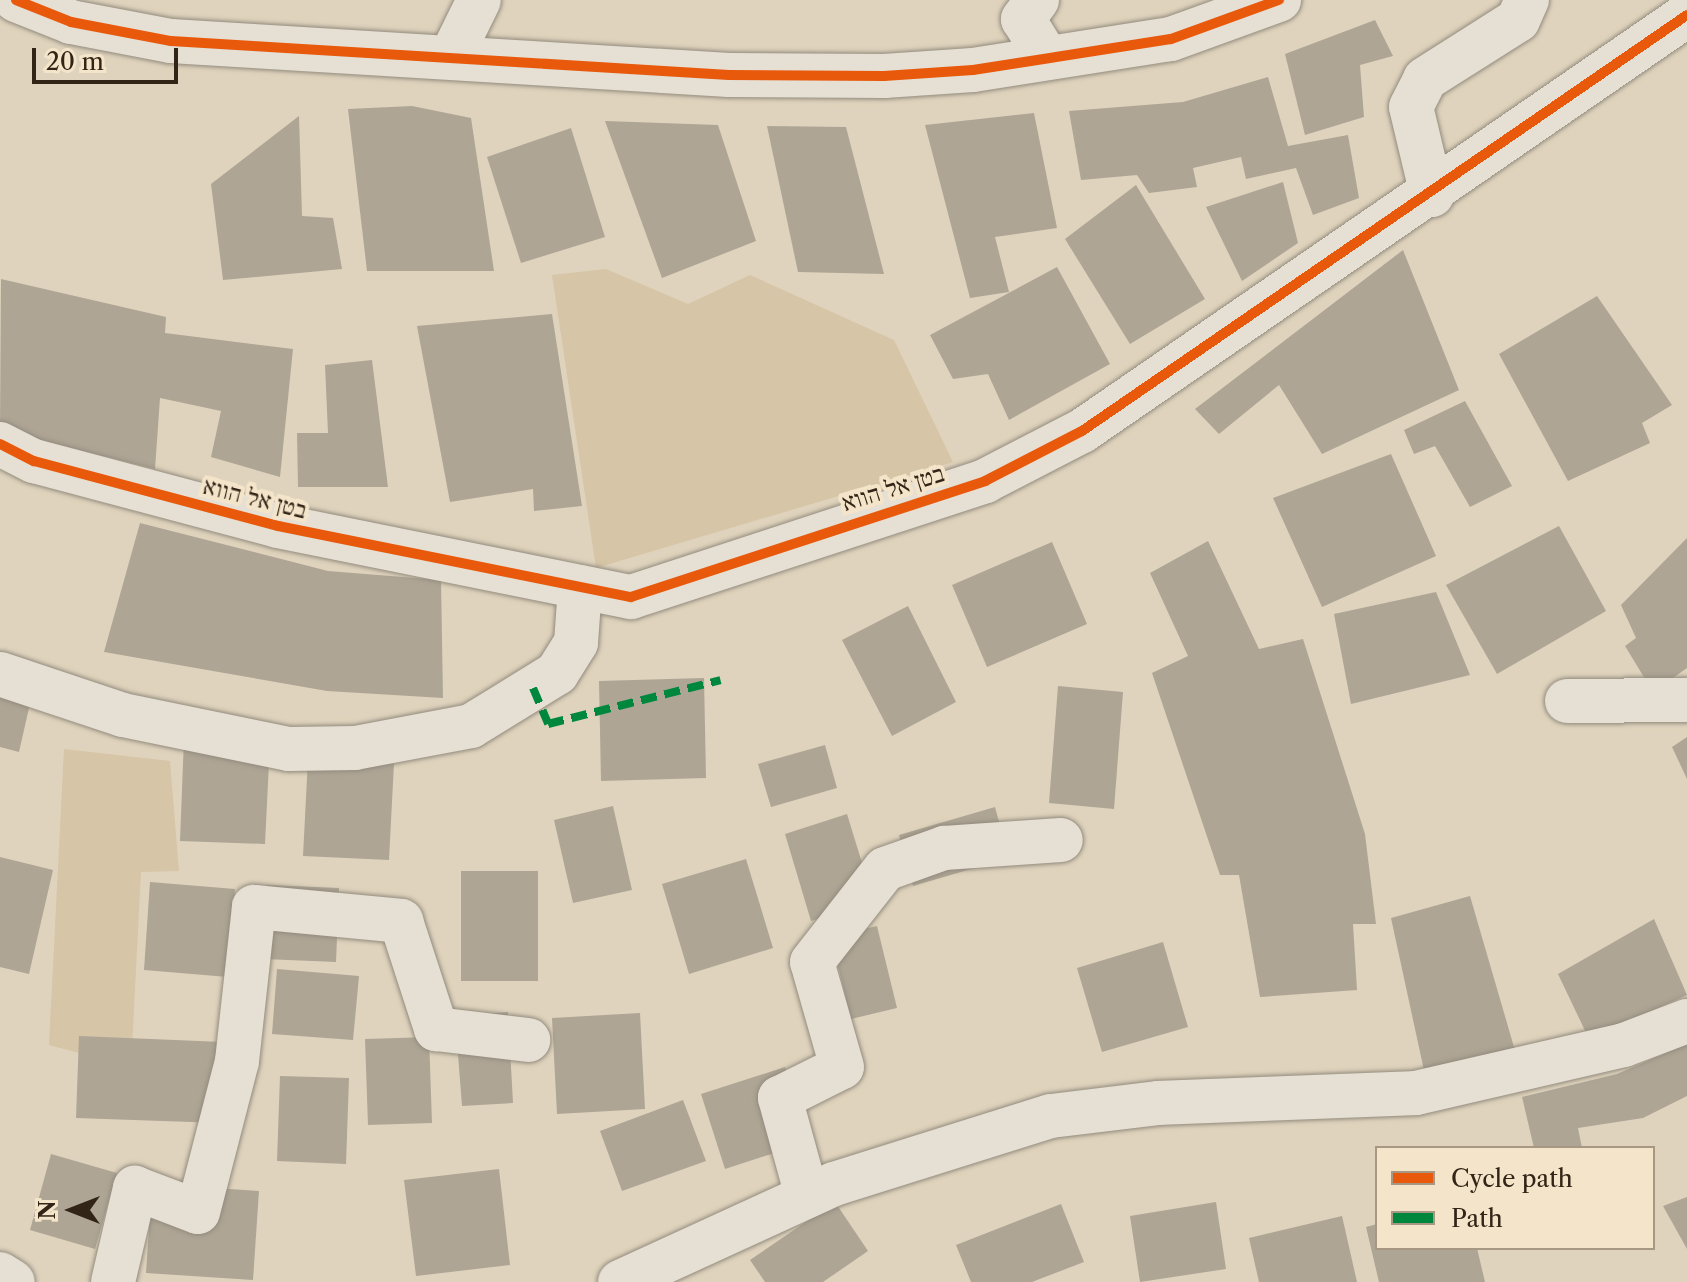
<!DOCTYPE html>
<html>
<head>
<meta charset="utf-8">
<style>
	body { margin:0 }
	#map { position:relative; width:1687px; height:1282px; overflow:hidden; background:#dfd3bd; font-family:"Libre Caslon Text","Frank Ruhl Libre",serif }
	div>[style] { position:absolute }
	.green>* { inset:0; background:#d6c5a6 }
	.building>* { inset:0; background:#aea595 }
	.roads { filter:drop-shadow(0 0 2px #938b7d) drop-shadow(0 0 2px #938b7d) }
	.minor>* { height:44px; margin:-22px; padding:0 22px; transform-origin:22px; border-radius:22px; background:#e5dfd4 }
	.quiet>* { height:8px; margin-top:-4px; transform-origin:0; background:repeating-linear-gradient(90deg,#00873e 0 16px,transparent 0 24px) }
	.cycleway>* { height:10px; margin:-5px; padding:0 5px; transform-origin:5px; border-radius:5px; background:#e8590c }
	span { translate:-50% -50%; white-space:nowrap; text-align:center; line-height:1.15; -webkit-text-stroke:8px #f4e5ca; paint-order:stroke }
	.street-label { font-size:24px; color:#322517 }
	.legend { position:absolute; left:1375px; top:1146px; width:280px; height:104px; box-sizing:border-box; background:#f4e5ca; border:2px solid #a69882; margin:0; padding:10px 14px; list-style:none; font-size:24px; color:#322517 }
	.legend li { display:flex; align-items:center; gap:16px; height:40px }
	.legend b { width:40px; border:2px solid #a69882 }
	.north { position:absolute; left:32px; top:1170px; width:80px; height:80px; -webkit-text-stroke:6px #f4e5ca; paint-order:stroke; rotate:270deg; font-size:22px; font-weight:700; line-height:32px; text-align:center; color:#322517 }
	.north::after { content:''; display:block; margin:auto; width:28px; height:36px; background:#322517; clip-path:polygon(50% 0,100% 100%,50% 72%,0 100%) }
	.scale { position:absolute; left:32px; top:48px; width:146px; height:36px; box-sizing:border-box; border:4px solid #322517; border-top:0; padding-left:10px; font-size:24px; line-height:28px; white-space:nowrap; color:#322517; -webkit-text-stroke:6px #f4e5ca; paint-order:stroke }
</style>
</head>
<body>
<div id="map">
	<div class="green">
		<div style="clip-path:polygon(606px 269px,688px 304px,750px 275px,894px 340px,953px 462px,596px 568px,552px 275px)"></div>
		<div style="clip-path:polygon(64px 749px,170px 761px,179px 871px,141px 872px,131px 1067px,49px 1045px)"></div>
	</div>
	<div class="building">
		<div style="clip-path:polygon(1375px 20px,1393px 56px,1360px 65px,1364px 117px,1305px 135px,1285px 54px)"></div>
		<div style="clip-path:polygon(1268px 77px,1288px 146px,1348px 135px,1359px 198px,1313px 215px,1296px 168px,1246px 179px,1241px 157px,1193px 168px,1197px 187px,1149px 193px,1137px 175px,1081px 180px,1069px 111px,1183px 102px)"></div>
		<div style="clip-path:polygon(412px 106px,471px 118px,494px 271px,367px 271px,348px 109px)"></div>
		<div style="clip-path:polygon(1034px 113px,1057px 228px,995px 237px,1009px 292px,970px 298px,925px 125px)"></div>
		<div style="clip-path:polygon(299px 116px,302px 216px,333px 218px,342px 269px,223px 280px,211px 184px)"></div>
		<div style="clip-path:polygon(605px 121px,718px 125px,756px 241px,662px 278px)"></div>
		<div style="clip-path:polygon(767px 126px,846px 127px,884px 274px,798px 272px)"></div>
		<div style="clip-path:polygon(571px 128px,605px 237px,521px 263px,487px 157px)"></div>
		<div style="clip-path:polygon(1283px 182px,1298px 243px,1242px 281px,1206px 207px)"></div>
		<div style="clip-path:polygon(1136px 185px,1205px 299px,1130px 344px,1065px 239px)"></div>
		<div style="clip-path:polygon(1403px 250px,1459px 390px,1322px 454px,1279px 385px,1219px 434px,1195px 409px)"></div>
		<div style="clip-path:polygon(1057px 267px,1110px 364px,1009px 420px,988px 374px,953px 379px,930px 335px)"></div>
		<div style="clip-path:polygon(1px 279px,166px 317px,165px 333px,293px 349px,280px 477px,211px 457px,221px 411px,160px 398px,155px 469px,0 430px)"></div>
		<div style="clip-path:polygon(1597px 296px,1672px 405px,1642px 423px,1650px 443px,1568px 481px,1499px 354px)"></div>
		<div style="clip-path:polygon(552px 314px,582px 506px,534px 511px,533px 489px,450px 502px,417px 326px)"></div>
		<div style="clip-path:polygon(372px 360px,388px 487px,298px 487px,297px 433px,328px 433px,325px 365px)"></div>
		<div style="clip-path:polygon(1465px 401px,1512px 486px,1470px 507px,1435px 446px,1414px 454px,1404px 430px)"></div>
		<div style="clip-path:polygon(1391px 454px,1436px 556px,1322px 607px,1273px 498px)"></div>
		<div style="clip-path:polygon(140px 523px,328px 571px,441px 580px,443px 698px,327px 691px,104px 652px)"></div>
		<div style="clip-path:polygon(1559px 526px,1606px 611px,1497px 674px,1446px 585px)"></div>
		<div style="clip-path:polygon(1687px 538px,1687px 668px,1653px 692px,1625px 646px,1636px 638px,1621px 605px)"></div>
		<div style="clip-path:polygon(1208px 541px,1259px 649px,1303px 639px,1365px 834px,1376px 924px,1353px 924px,1357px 990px,1260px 997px,1239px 875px,1220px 875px,1152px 673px,1188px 656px,1150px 573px)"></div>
		<div style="clip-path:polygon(1052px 542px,1087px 624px,987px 667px,952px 585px)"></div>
		<div style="clip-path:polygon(1436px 592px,1470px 675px,1351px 704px,1334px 614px)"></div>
		<div style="clip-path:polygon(908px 606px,956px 702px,892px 736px,842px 640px)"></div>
		<div style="clip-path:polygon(0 669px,36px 677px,19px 752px,0 747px)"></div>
		<div style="clip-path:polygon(704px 678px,706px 778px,601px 781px,599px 681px)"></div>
		<div style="clip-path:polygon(1058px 686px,1123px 692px,1114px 809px,1049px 803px)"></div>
		<div style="clip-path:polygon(1687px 737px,1687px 779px,1672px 747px)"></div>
		<div style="clip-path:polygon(184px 738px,270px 742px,265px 844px,180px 841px)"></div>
		<div style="clip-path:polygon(825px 745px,837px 788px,771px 807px,758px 764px)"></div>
		<div style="clip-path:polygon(308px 759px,394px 763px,389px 860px,303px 856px)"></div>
		<div style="clip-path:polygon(613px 806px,632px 890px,573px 903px,554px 820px)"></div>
		<div style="clip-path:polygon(995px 807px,1009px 858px,913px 886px,899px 835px)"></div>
		<div style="clip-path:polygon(847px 814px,874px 902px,811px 921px,785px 834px)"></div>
		<div style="clip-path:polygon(0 857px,53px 870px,29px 974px,0 967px)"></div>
		<div style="clip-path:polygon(746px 859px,773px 948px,689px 974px,662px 884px)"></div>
		<div style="clip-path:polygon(461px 871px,538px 871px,538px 981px,461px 981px)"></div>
		<div style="clip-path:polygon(150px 882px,235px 889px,228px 977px,144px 970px)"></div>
		<div style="clip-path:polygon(267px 885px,339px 888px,336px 962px,264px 959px)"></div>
		<div style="clip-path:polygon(1470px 896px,1516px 1054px,1425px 1075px,1391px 918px)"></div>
		<div style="clip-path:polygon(1654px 919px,1687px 995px,1589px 1039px,1558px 974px)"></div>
		<div style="clip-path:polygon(877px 926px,897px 1008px,851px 1019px,831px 937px)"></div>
		<div style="clip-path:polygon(1163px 942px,1188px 1027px,1102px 1052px,1077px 968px)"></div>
		<div style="clip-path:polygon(277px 969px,359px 976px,353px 1040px,272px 1034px)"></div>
		<div style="clip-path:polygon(508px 1012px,513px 1103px,462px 1106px,455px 1016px)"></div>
		<div style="clip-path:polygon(640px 1013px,645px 1109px,557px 1114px,552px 1018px)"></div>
		<div style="clip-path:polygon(79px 1036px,223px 1042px,220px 1123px,76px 1118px)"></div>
		<div style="clip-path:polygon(429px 1037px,432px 1123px,368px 1125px,365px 1039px)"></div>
		<div style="clip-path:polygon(1687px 1044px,1687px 1096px,1643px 1118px,1578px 1128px,1582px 1148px,1534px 1148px,1522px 1097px,1617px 1074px)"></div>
		<div style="clip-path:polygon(785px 1067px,808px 1142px,725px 1169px,701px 1094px)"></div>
		<div style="clip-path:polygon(280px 1076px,349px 1078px,346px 1164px,277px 1161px)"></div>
		<div style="clip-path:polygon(683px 1100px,706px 1161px,622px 1191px,600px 1131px)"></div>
		<div style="clip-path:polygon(51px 1154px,117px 1173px,95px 1249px,30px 1230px)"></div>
		<div style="clip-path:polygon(499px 1169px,510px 1265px,416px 1276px,404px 1180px)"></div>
		<div style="clip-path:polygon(152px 1184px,259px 1191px,253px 1280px,146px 1273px)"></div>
		<div style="clip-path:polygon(1687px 1197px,1687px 1249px,1663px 1206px)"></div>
		<div style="clip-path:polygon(835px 1202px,868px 1251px,823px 1282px,765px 1282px,750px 1260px)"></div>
		<div style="clip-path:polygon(1216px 1202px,1226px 1269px,1140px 1282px,1130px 1216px)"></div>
		<div style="clip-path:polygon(1061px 1204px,1084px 1262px,1032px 1282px,971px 1282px,956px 1245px)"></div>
		<div style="clip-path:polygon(1342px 1216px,1357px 1282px,1259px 1282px,1249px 1238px)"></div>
		<div style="clip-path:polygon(1377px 1224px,1377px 1248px,1477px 1248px,1485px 1282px,1379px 1282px,1366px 1227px)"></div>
	</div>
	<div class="roads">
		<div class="minor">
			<div style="left:16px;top:0;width:59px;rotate:21.8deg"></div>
			<div style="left:71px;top:22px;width:102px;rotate:10.8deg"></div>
			<div style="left:171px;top:41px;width:559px;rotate:3.49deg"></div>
			<div style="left:729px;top:75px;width:155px;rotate:0.4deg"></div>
			<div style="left:884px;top:76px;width:89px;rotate:-3.9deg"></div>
			<div style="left:973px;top:70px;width:200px;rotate:-8.9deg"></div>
			<div style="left:1171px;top:39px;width:115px;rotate:-19.9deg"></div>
			<div style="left:1037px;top:0;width:24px;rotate:126deg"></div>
			<div style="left:1023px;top:19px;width:44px;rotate:58.1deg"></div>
			<div style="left:452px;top:55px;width:61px;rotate:-63.9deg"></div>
			<div style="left:1432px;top:195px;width:90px;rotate:-103.4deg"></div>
			<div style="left:1411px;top:107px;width:31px;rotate:-63deg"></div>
			<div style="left:1425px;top:79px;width:110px;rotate:-32.4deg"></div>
			<div style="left:1518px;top:20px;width:22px;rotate:-66deg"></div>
			<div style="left:0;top:444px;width:38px;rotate:27deg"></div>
			<div style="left:34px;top:461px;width:253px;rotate:14.9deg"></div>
			<div style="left:278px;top:526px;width:360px;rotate:11.4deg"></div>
			<div style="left:631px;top:597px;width:373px;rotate:-18.1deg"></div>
			<div style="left:985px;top:481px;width:109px;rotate:-27.3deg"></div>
			<div style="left:1082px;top:431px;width:734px;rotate:-34.51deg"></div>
			<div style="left:0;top:674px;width:130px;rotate:18.4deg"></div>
			<div style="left:123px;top:715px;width:169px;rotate:11.6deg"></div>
			<div style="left:289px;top:749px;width:66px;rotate:-0.9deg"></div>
			<div style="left:355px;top:748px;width:118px;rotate:-10.7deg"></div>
			<div style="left:471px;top:726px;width:101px;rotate:-31.6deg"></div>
			<div style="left:557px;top:673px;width:36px;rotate:-58deg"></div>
			<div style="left:576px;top:643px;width:56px;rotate:-85.9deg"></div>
			<div style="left:1567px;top:701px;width:120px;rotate:-0.5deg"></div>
			<div style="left:807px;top:1196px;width:102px;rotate:-105.4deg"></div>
			<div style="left:780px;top:1098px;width:69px;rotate:-26.6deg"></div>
			<div style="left:842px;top:1067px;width:109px;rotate:-105.9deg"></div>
			<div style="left:812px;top:962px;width:118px;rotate:-51.9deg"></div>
			<div style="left:885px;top:869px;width:63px;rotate:-19.6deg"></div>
			<div style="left:944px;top:848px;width:117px;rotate:-3.9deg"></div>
			<div style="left:0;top:1274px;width:15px;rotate:32deg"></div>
			<div style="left:113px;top:1282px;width:97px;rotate:-76.8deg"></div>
			<div style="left:135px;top:1188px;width:67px;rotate:20.9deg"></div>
			<div style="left:198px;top:1212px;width:156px;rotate:-75.5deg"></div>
			<div style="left:237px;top:1061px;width:155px;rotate:-83.7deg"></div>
			<div style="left:254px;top:907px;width:148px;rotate:5.4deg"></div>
			<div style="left:401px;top:921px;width:114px;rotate:72deg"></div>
			<div style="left:436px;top:1029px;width:93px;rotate:6.8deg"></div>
			<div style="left:620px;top:1282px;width:235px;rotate:-24.6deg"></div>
			<div style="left:834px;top:1184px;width:227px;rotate:-17.4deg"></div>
			<div style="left:1051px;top:1116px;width:109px;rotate:-6.9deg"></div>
			<div style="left:1159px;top:1103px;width:257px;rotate:-2.2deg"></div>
			<div style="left:1416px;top:1093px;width:213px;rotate:-13deg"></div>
			<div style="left:1624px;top:1045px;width:67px;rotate:-20.9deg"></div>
		</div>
	</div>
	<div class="quiet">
		<div style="left:533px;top:688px;width:39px;rotate:67deg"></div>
		<div style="left:548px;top:724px;width:178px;rotate:-14.3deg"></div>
	</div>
	<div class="cycleway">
		<div style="left:16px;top:0;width:59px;rotate:21.8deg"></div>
		<div style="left:71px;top:22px;width:102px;rotate:10.8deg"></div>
		<div style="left:171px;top:41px;width:559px;rotate:3.49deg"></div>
		<div style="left:729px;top:75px;width:155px;rotate:0.4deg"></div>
		<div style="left:884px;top:76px;width:89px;rotate:-3.9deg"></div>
		<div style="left:973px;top:70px;width:200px;rotate:-8.9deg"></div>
		<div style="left:1171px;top:39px;width:115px;rotate:-19.9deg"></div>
		<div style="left:0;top:444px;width:38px;rotate:27deg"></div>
		<div style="left:34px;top:461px;width:253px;rotate:14.9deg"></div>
		<div style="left:278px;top:526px;width:360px;rotate:11.4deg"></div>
		<div style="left:631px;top:597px;width:373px;rotate:-18.1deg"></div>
		<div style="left:985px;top:481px;width:109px;rotate:-27.3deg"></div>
		<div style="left:1082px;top:431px;width:734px;rotate:-34.51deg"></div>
	</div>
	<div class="street-label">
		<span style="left:893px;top:488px;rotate:-17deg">בטן אל הווא</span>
		<span style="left:255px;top:498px;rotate:14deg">בטן אל הווא</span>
	</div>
	<ul class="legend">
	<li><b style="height:10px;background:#e8590c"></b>Cycle path</li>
	<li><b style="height:10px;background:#00873e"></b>Path</li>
	</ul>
	<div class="north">N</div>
	<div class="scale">20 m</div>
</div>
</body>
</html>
